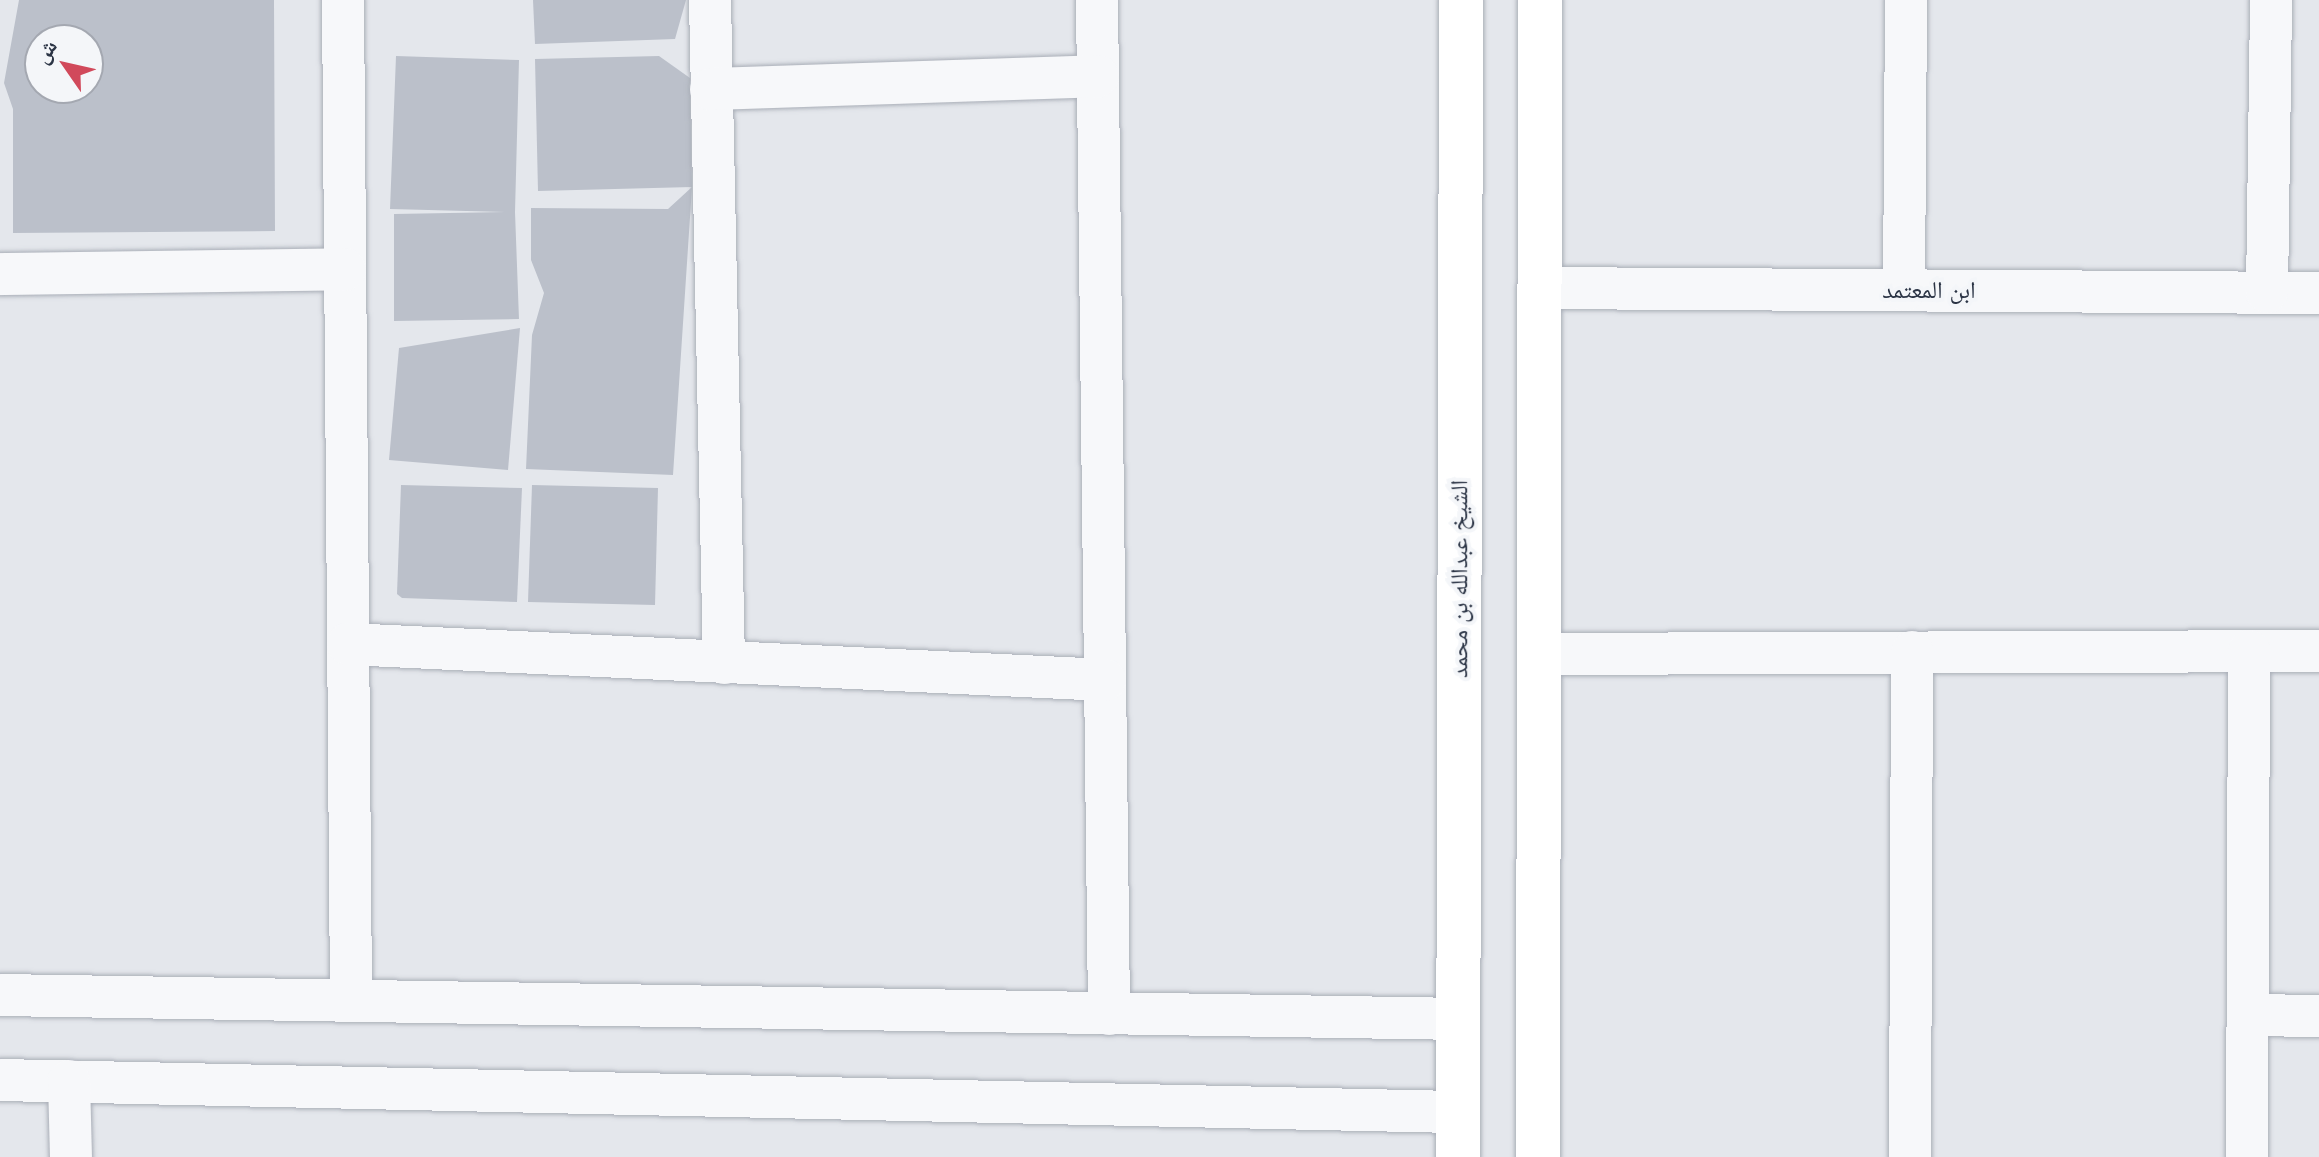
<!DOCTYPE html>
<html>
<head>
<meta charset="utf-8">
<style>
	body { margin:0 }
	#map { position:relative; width:2319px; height:1157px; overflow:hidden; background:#e4e7ec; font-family:Helvetica,"Noto Naskh Arabic",sans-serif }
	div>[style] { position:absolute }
	.building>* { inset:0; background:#bbc0ca }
	.roads { filter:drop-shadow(0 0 2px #a9aeb7) drop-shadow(0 0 2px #a9aeb7) }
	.minor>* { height:42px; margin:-21px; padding:0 21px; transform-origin:21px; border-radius:21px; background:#f7f8fa }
	.secondary>* { height:44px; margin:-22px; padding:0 22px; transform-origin:22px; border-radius:22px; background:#fff }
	span { translate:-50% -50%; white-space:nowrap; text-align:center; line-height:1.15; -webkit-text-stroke:8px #f4f6f9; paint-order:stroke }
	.street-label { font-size:24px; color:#2b3445 }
	.north { position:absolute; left:24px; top:24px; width:80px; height:80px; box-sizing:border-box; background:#f4f6f9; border:2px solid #a4a8b1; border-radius:50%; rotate:304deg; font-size:22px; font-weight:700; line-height:32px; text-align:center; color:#2b3445 }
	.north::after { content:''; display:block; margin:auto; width:28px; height:36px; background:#d1495b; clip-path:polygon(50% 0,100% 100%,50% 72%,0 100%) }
</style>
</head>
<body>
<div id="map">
	<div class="building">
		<div style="clip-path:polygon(evenodd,19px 0,274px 0,275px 231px,13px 233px,13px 109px,4px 83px,19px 0,40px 40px,88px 40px,88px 88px,40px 88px,40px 40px)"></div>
		<div style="clip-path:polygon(533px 0,686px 0,675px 39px,535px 44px)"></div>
		<div style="clip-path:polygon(396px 56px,519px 60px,515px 212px,519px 319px,394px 321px,394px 214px,505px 212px,390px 209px)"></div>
		<div style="clip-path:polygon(659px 56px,690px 78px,692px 187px,538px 191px,535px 59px)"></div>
		<div style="clip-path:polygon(692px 187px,673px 475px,526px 469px,532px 335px,544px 293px,531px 260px,531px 208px,668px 209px)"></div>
		<div style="clip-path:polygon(520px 328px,508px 470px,389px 460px,399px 348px)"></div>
		<div style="clip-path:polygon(401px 485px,522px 488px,517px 602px,402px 598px,397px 594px)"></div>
		<div style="clip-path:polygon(532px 485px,658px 488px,655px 605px,528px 602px)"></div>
	</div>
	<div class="roads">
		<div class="minor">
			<div style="left:343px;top:0;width:1001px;rotate:89.54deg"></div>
			<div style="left:710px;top:0;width:663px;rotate:88.79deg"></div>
			<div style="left:1097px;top:0;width:1014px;rotate:89.32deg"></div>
			<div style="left:711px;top:89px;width:387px;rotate:-1.9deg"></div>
			<div style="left:0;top:274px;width:345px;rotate:-0.8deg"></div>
			<div style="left:1539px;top:288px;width:780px;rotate:0.37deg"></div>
			<div style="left:1904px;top:290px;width:290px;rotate:-89.6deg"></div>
			<div style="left:2267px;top:292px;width:292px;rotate:-89.2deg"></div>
			<div style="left:348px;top:644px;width:758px;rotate:2.72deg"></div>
			<div style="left:1539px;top:654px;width:780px;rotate:-0.22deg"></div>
			<div style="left:0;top:995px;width:1459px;rotate:0.94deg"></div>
			<div style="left:2248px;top:1015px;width:71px;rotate:0.8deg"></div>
			<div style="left:0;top:1080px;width:1458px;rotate:1.26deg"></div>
			<div style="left:69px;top:1081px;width:76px;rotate:88.5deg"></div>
			<div style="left:1910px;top:1157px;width:505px;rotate:-89.77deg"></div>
			<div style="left:2247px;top:1157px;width:506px;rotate:-89.77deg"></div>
		</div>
		<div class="secondary">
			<div style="left:1458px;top:1157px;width:1157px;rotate:-89.85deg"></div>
			<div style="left:1538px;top:1157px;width:1157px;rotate:-89.9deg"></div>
		</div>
	</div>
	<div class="street-label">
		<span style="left:1929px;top:290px">ابن المعتمد</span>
		<span style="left:1459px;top:579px;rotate:-90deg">الشيخ عبدالله بن محمد</span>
	</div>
	<div class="north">ش</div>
</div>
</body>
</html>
